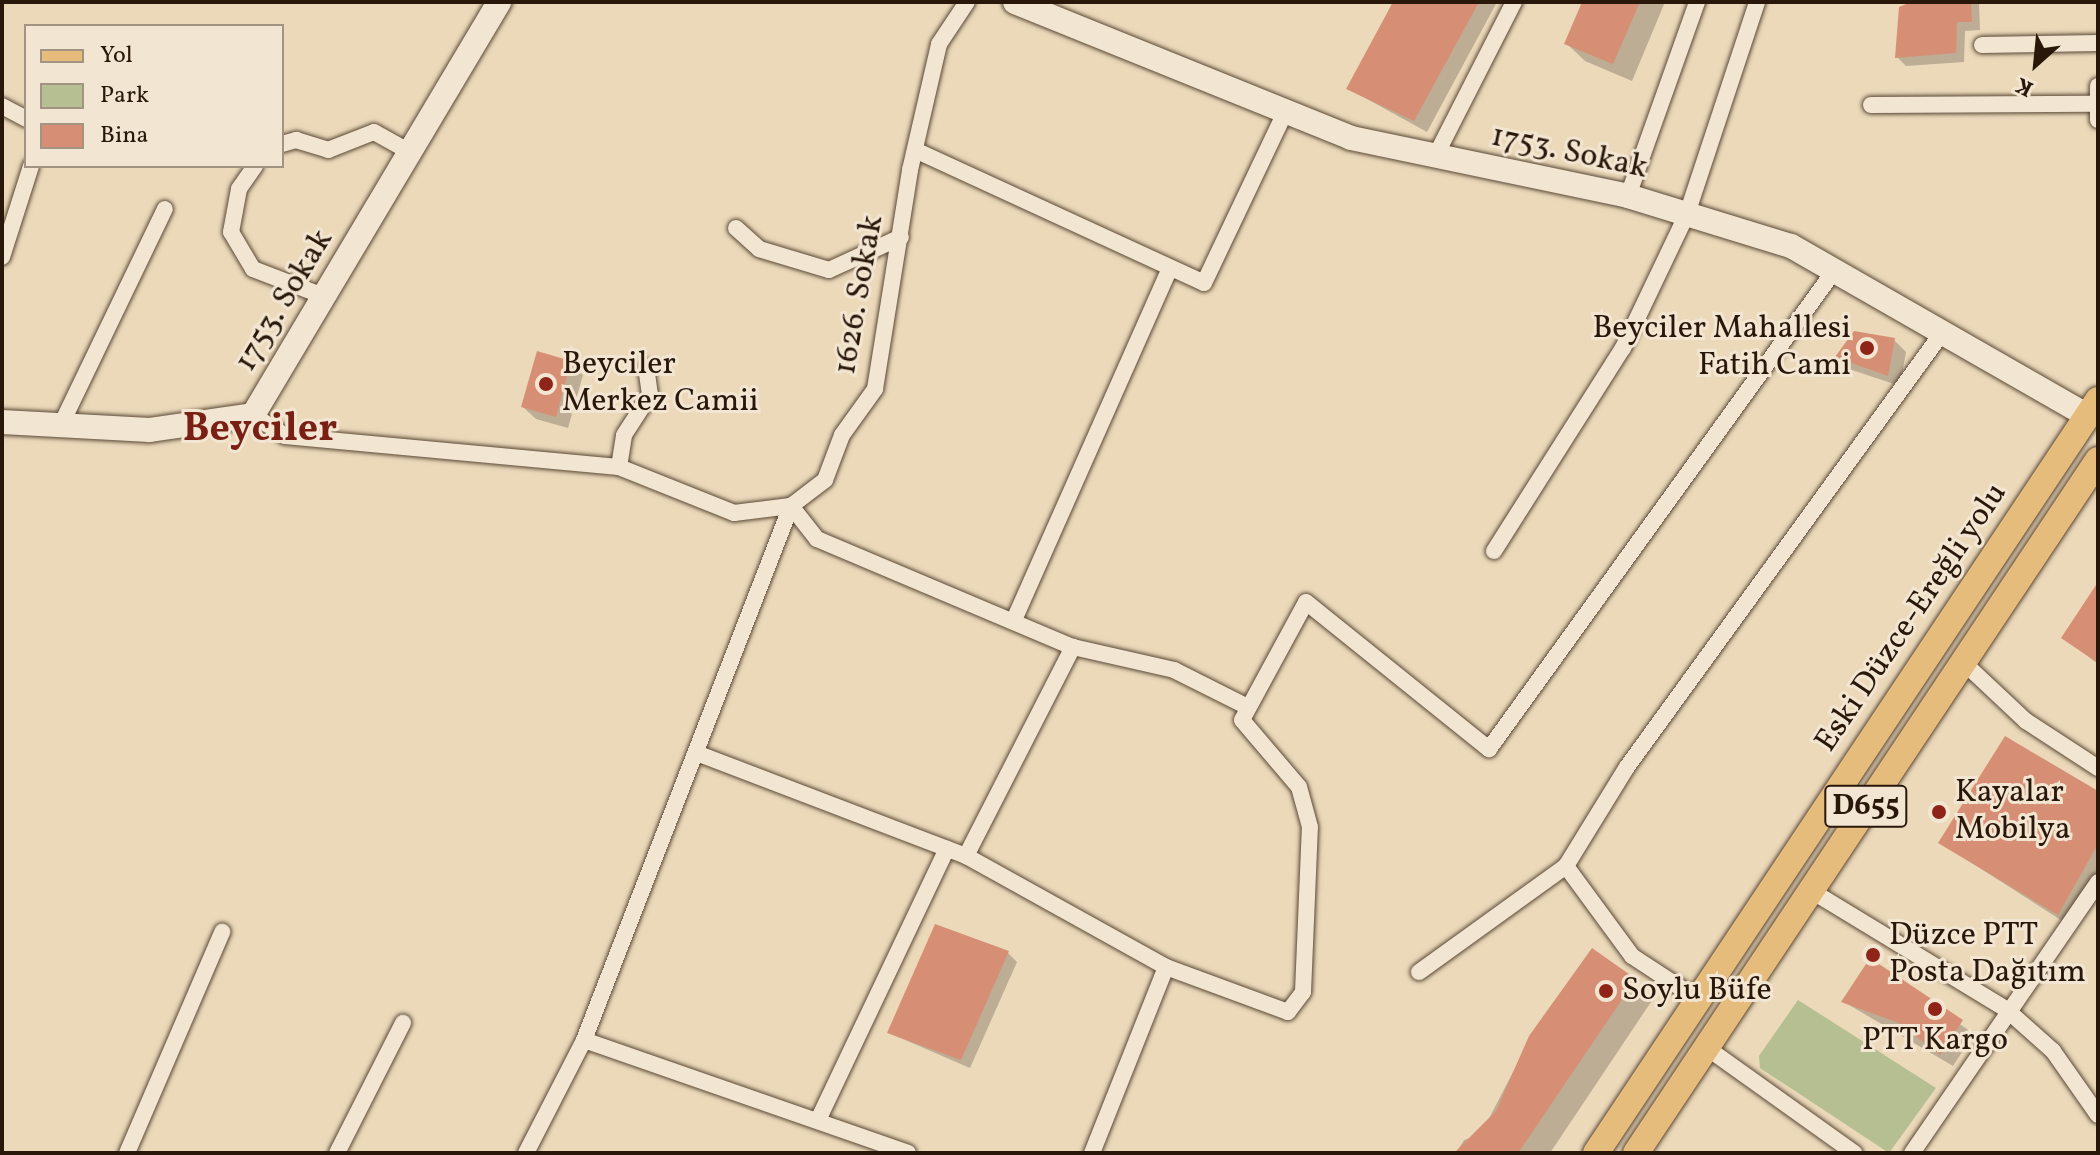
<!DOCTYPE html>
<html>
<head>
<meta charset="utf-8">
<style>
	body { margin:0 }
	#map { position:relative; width:2100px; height:1155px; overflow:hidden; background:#ebd9ba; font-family:Vollkorn,serif }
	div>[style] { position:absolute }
	.green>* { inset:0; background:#b6bf91 }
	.shadow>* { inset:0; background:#0003 }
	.building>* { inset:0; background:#d68f74 }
	.roads { filter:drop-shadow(0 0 2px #5a4836) drop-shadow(0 0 2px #5a4836) }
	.street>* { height:16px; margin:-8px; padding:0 8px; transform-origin:8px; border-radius:8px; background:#f2e6d2 }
	.secondary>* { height:24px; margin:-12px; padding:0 12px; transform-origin:12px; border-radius:12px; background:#f2e6d2 }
	.primary>* { height:26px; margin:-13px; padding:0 13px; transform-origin:13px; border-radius:13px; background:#e6bc7d }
	.dots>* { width:22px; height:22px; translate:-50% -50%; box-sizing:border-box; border:4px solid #f2e6d2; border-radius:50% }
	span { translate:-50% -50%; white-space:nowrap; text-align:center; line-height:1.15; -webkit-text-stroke:6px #f2e6d2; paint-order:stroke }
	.shield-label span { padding:2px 6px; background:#f2e6d2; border:2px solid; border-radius:6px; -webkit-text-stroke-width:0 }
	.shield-label { font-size:30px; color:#29170a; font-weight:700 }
	.street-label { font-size:32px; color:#29170a }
	.poi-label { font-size:32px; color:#29170a }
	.right { translate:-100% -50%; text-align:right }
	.left { translate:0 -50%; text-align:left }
	.district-label { font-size:40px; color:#7a1f14; font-weight:700 }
	.frame { position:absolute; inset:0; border:4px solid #29170a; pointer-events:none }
	.legend { position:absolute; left:24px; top:24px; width:260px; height:144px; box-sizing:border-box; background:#f2e6d2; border:2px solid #a29382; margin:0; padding:10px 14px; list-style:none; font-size:24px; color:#29170a }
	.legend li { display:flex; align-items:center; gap:16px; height:40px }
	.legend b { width:40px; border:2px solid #a29382 }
	.north { position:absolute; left:1996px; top:24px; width:80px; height:80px; -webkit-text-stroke:6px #f2e6d2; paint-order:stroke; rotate:207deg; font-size:22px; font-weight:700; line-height:32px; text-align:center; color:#29170a }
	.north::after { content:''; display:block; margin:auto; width:28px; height:36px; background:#29170a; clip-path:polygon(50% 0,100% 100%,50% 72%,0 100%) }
</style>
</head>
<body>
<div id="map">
	<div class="green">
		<div style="clip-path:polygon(1798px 1000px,1936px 1088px,1889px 1153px,1760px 1068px,1759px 1056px)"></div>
	</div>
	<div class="shadow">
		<div style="clip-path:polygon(1393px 2px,1497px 2px,1427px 132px,1349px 89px)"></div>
		<div style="clip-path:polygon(1584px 2px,1665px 2px,1632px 81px,1585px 61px,1566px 43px)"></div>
		<div style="clip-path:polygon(1913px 2px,1979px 3px,1980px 30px,1965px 31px,1964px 62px,1906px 66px,1897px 57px)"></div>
		<div style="clip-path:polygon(1894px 340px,1906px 352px,1900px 386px,1849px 369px,1838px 357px)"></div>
		<div style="clip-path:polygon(570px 363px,583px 375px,568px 428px,536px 419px,523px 407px)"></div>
		<div style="clip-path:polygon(2098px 588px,2098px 664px,2064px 638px)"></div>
		<div style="clip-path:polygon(2098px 793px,2098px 877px,2070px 926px,1941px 843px)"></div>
		<div style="clip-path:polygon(1592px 951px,1653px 999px,1550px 1153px,1456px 1153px,1464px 1140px,1481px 1134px,1531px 1037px)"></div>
		<div style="clip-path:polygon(1008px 953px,1017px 962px,970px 1068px,889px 1033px)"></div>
		<div style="clip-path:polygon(1870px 961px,1974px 1034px,1953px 1066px,1844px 1002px)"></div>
	</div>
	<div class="building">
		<div style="clip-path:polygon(1393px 2px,1479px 2px,1414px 121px,1346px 89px)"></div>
		<div style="clip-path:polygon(1582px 2px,1640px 2px,1613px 64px,1564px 44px)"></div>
		<div style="clip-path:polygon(1911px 2px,1971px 2px,1972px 22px,1957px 22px,1956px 53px,1895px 58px,1899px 7px)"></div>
		<div style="clip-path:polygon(1854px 331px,1895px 338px,1888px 376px,1835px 357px)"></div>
		<div style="clip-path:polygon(537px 351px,571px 361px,556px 417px,521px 407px)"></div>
		<div style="clip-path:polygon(2098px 582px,2098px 663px,2061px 638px)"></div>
		<div style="clip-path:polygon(2005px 736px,2098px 791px,2098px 844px,2058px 915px,1938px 843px)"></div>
		<div style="clip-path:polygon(935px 924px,1009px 951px,961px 1060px,887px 1033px)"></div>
		<div style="clip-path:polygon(1592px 948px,1636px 979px,1518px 1153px,1454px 1153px,1496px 1111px,1529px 1036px)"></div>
		<div style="clip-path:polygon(1870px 958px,1963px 1020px,1940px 1055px,1899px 1023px,1841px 1002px)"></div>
	</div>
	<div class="roads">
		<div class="street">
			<div style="left:1982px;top:45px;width:116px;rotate:-1deg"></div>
			<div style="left:2098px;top:86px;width:34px;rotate:90deg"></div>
			<div style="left:1871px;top:105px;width:224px;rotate:-0.3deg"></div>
			<div style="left:2px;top:106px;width:27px;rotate:28deg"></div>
			<div style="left:282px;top:144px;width:15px;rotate:-16deg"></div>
			<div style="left:296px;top:140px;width:34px;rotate:17deg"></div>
			<div style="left:328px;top:150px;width:49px;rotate:-21.4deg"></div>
			<div style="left:374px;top:132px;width:39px;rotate:29deg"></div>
			<div style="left:915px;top:150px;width:318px;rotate:24.7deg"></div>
			<div style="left:1204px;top:283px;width:191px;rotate:-64.6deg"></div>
			<div style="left:1435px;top:157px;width:174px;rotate:-63deg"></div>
			<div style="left:255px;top:166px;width:28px;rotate:125deg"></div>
			<div style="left:239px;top:189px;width:44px;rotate:100.5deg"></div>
			<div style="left:231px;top:232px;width:43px;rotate:59.3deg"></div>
			<div style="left:253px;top:269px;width:78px;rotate:21deg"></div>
			<div style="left:1628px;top:196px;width:206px;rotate:-70.4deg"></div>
			<div style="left:736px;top:228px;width:31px;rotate:42deg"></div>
			<div style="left:759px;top:249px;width:73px;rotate:16.7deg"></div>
			<div style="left:829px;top:270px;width:79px;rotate:-24.6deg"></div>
			<div style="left:2px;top:257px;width:96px;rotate:-72.3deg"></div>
			<div style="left:253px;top:415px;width:38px;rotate:33deg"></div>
			<div style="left:285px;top:436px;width:335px;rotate:5.3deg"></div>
			<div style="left:619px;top:467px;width:124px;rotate:21.8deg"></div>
			<div style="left:734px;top:513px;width:57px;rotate:-7deg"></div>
			<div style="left:791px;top:506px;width:43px;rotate:-37.4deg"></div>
			<div style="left:825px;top:480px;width:48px;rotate:-69.3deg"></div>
			<div style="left:842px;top:435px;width:57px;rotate:-54.3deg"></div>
			<div style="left:875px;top:389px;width:222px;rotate:-80.9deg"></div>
			<div style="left:910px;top:170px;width:129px;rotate:-77deg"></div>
			<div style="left:939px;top:44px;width:50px;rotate:-56.3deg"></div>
			<div style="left:59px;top:429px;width:244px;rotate:-64.3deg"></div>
			<div style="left:619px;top:467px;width:32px;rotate:-81deg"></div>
			<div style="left:624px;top:435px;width:48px;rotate:-57deg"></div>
			<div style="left:650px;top:395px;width:28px;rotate:-98deg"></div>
			<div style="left:791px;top:506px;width:42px;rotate:51.8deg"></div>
			<div style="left:817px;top:539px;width:278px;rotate:22.9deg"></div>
			<div style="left:1073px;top:647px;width:104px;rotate:12.8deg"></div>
			<div style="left:1174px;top:670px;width:80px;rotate:26.6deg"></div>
			<div style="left:1494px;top:551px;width:241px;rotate:-57.6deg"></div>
			<div style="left:1623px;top:348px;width:148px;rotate:-64.5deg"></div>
			<div style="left:1687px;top:214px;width:223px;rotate:-71.7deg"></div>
			<div style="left:1014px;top:620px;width:385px;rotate:-66.1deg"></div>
			<div style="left:1962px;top:661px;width:88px;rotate:43.2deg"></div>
			<div style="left:2026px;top:721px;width:86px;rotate:33.1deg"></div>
			<div style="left:699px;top:754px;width:286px;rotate:20.9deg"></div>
			<div style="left:966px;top:856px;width:229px;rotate:29deg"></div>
			<div style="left:1166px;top:967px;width:130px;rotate:20.2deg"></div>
			<div style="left:1288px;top:1012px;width:25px;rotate:-53deg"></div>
			<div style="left:1303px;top:992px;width:165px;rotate:-87.6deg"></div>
			<div style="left:1310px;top:827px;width:41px;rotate:-105.4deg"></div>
			<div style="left:1299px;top:787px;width:88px;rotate:-130.4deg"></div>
			<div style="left:1242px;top:720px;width:134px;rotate:-61.5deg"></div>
			<div style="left:1306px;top:602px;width:235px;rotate:38.8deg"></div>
			<div style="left:1489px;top:749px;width:589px;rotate:-54.18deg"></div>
			<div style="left:966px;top:856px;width:235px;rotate:-62.9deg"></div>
			<div style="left:1810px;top:890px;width:231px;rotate:31.3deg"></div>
			<div style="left:2007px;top:1010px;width:62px;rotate:41.7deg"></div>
			<div style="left:2053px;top:1051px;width:78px;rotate:54.9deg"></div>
			<div style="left:1419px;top:972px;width:181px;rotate:-35.8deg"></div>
			<div style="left:1699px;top:1000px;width:80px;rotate:-146.7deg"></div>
			<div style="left:1632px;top:956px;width:112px;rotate:-126.3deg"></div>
			<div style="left:1566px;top:866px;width:116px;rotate:-58.4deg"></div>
			<div style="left:1627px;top:767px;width:536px;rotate:-54.03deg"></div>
			<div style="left:584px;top:1040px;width:343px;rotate:19.2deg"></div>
			<div style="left:1707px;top:1048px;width:181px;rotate:35.5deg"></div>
			<div style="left:819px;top:1118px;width:298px;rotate:-64.6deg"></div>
			<div style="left:127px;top:1153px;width:241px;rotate:-66.7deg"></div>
			<div style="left:337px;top:1153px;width:146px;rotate:-63.1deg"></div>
			<div style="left:526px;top:1153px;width:127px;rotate:-62.8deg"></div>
			<div style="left:584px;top:1040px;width:573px;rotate:-68.81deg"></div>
			<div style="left:1092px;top:1153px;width:200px;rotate:-68.3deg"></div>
			<div style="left:1912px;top:1153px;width:329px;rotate:-55.5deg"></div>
		</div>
		<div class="secondary">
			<div style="left:1015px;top:2px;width:362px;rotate:22deg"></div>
			<div style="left:1351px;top:138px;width:283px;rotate:11.8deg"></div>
			<div style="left:1628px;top:196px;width:170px;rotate:17.1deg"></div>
			<div style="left:1791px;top:246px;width:342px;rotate:29.8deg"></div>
			<div style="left:2px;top:422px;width:148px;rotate:3.1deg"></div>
			<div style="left:150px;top:430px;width:104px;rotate:-8.3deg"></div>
			<div style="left:253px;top:415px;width:481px;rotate:-59.2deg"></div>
		</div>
		<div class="primary">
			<div style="left:1596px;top:1153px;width:905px;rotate:-56.31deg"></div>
			<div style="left:1636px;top:1153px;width:833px;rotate:-56.31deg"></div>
		</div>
	</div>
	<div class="dots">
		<div style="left:1867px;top:348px;background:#8f2418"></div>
		<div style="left:546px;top:384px;background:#8f2418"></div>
		<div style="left:1939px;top:812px;background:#8f2418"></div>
		<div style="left:1873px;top:955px;background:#8f2418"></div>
		<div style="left:1606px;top:991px;background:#8f2418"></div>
		<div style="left:1935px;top:1009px;background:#8f2418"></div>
	</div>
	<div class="shield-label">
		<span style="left:1866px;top:806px">D655</span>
	</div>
	<div class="street-label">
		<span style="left:1569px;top:153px;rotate:12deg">1753. Sokak</span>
		<span style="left:860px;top:295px;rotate:-80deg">1626. Sokak</span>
		<span style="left:285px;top:301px;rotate:-59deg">1753. Sokak</span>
		<span style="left:1912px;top:618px;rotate:-56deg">Eski Düzce-Ereğli yolu</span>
	</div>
	<div class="poi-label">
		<span class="right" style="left:1851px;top:348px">Beyciler Mahallesi<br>Fatih Cami</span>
		<span class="left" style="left:562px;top:384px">Beyciler<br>Merkez Camii</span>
		<span class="left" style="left:1955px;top:812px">Kayalar<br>Mobilya</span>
		<span class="left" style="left:1889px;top:955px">Düzce PTT<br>Posta Dağıtım</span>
		<span class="left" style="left:1622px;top:991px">Soylu Büfe</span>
		<span style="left:1935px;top:1041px">PTT Kargo</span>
	</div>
	<div class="district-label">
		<span style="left:260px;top:430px">Beyciler</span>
	</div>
	<div class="frame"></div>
	<ul class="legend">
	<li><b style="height:10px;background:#e6bc7d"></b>Yol</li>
	<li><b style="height:22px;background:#b6bf91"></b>Park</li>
	<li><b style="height:22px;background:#d68f74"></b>Bina</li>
	</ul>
	<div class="north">K</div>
</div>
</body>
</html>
